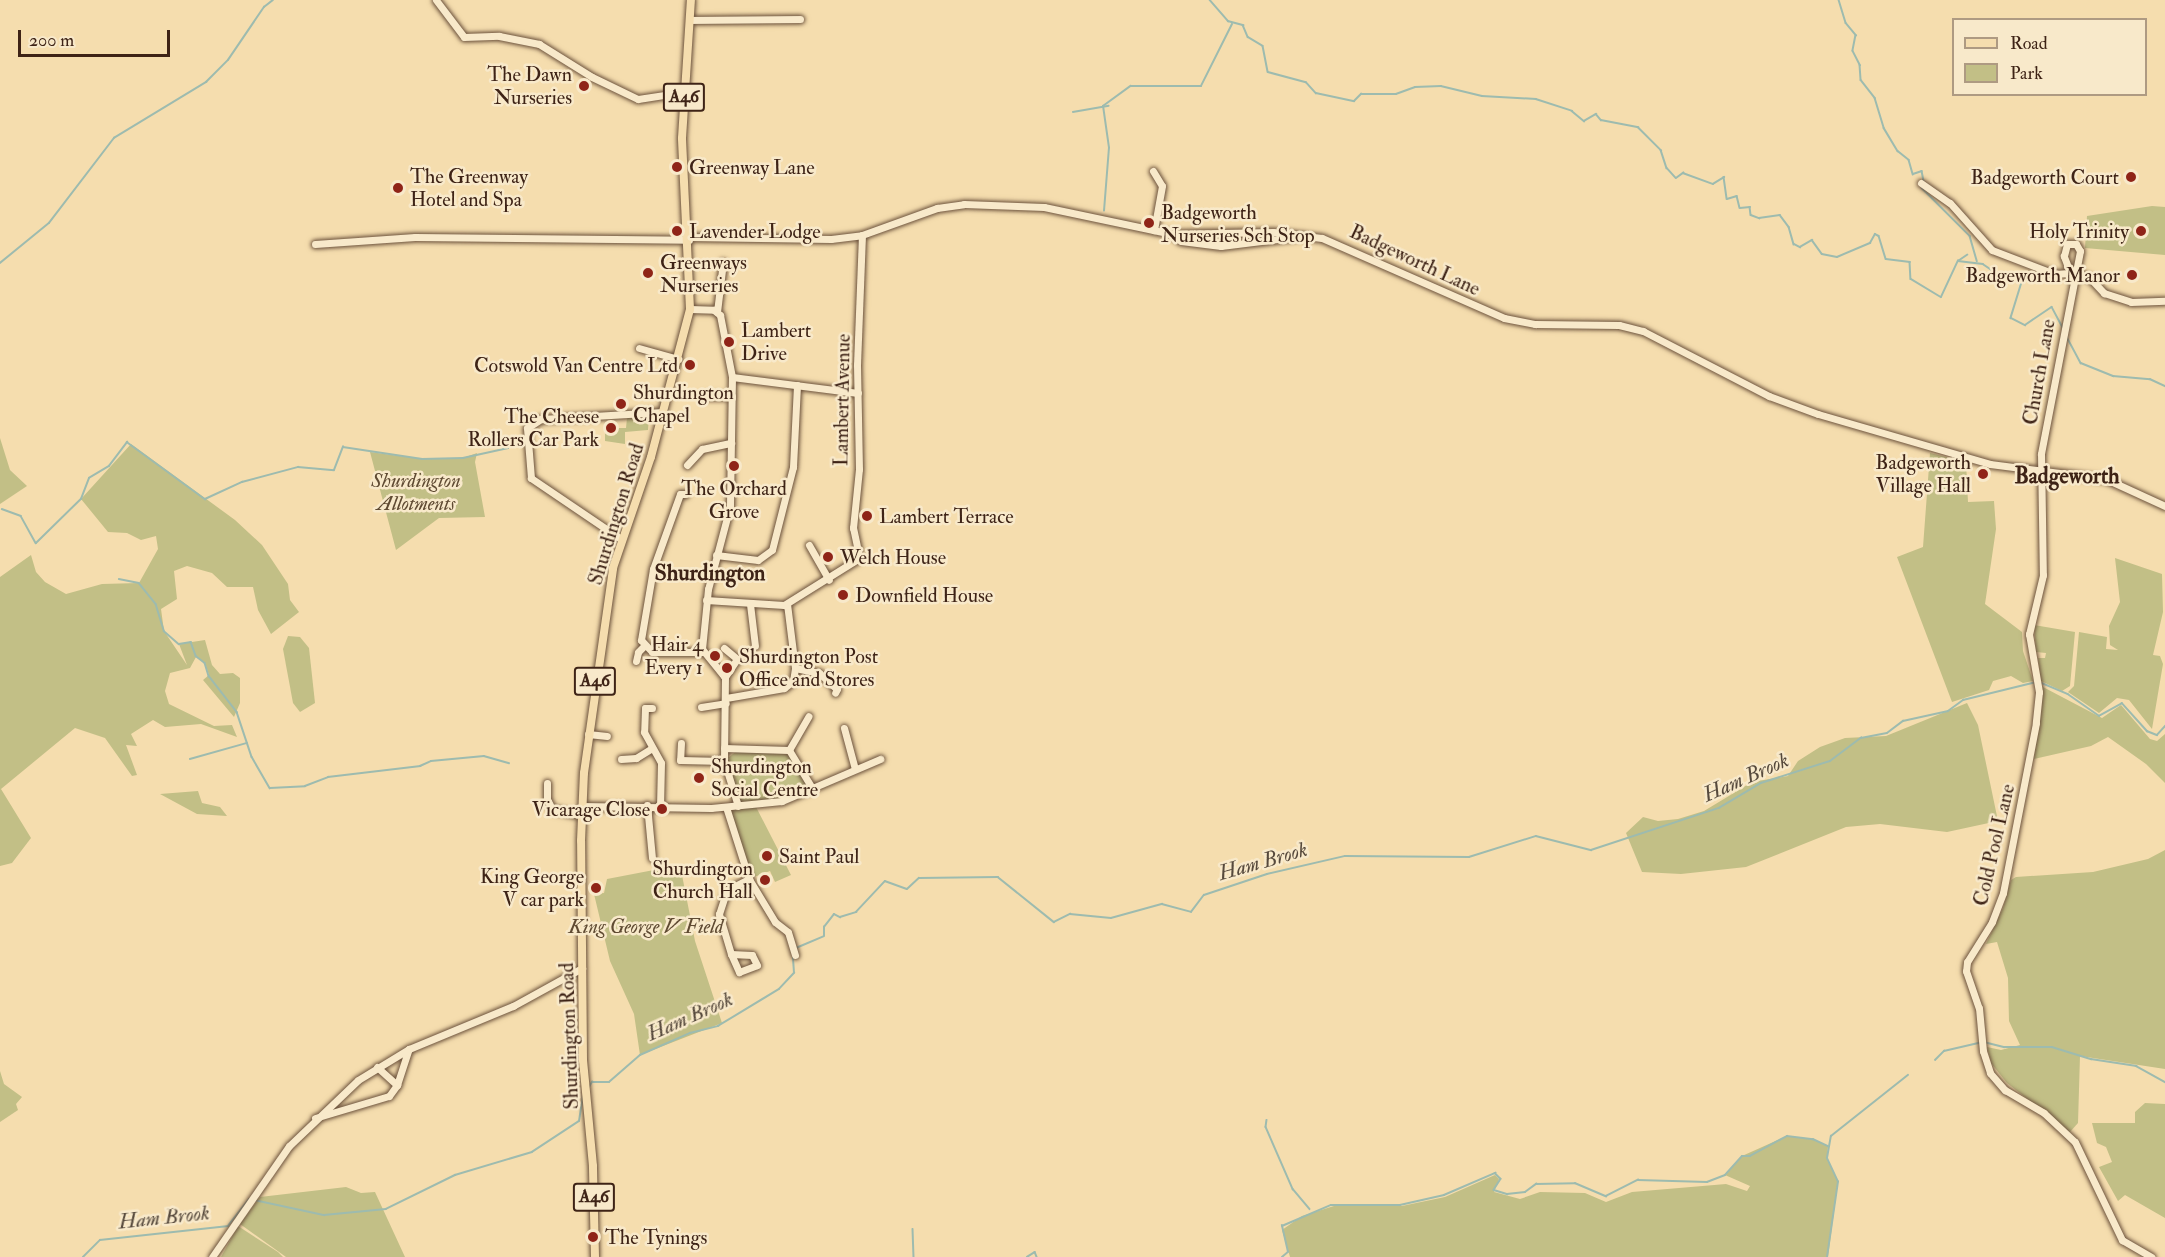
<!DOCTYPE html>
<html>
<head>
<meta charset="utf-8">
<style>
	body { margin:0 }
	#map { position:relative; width:2165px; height:1257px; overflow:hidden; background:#f5ddae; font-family:"IM FELL Double Pica",serif }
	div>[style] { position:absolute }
	.green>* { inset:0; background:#c2bf86 }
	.stream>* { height:1.5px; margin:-0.75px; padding:0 0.75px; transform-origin:0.75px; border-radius:0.75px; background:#9dbbaf }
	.roads { filter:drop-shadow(0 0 2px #6c523c) drop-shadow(0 0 2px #6c523c) }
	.minor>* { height:7px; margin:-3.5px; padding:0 3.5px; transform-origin:3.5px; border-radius:3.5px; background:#f8e9ca }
	.major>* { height:8px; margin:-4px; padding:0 4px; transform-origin:4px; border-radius:4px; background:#f5ddae }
	.dots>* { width:16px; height:16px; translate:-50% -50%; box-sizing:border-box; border:3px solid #f8e9ca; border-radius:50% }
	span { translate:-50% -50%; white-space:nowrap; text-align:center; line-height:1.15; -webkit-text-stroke:5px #f8e9ca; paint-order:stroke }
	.shield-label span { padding:2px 4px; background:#f8e9ca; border:2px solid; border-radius:4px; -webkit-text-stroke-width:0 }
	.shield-label { font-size:18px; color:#3e2316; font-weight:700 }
	.poi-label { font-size:20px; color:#3e2316 }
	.right { translate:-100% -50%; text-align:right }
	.left { translate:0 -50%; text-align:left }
	.street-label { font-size:20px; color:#3e2316 }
	.park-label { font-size:20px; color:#5f4a32; font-style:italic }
	.water-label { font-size:21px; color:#56493c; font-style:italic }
	.quarter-label { font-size:22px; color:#3e2316; font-weight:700 }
	.legend { position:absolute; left:1952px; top:18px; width:195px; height:78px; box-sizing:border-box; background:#f8e9ca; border:2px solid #ae9a82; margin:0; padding:8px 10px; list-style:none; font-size:18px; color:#3e2316 }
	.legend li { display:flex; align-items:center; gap:12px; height:30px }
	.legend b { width:30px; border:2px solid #ae9a82 }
	.scale { position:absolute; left:18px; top:30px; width:152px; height:27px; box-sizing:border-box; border:3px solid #3e2316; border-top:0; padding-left:8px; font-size:18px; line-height:21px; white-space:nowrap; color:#3e2316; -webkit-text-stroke:4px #f8e9ca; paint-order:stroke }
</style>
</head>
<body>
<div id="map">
	<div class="green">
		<div style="clip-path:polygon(2152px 206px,2165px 207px,2165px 255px,2085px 248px,2087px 216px)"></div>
		<div style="clip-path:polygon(649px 417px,648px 430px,625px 432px,625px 444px,605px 441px,605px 428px,626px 428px,627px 418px)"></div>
		<div style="clip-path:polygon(0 438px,10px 470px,27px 486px,0 504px)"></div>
		<div style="clip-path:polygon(131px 444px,235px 520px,262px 545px,288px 584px,290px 600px,299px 612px,271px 634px,258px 610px,253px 587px,227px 587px,212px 573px,187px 566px,174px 571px,177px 599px,161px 609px,164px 631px,187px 665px,179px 644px,205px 640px,212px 665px,220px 674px,233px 673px,240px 678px,240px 703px,234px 717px,203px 680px,209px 675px,205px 663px,196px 657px,190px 668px,170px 673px,165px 691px,169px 704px,214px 726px,232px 725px,237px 737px,201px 724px,165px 727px,153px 720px,131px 734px,137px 746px,126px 745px,137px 775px,132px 776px,105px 738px,75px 728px,1px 789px,31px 838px,12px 863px,0 866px,0 577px,31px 555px,36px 572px,45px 582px,66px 594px,102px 584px,139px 583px,158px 549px,156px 536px,141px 540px,127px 533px,108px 532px,81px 499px)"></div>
		<div style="clip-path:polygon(370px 452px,422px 459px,463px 458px,477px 453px,475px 462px,485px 517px,439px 518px,396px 550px)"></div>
		<div style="clip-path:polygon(1930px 453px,1966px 462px,1968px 502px,1994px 501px,1996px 529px,1985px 604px,2022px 632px,2023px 651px,2033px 681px,2023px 683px,2011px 676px,1993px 681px,1989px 690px,1952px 702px,1897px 557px,1923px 547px)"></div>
		<div style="clip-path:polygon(2115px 558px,2162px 574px,2163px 612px,2153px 655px,2160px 656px,2163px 664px,2152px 729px,2129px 700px,2117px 698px,2099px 713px,2068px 692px,2074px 686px,2079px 632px,2107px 637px,2106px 649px,2118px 650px,2110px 645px,2109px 626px,2120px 602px)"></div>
		<div style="clip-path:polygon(2034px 625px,2075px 632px,2070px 686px,2062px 691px,2041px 681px,2038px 658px,2045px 658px,2046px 653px,2036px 652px)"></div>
		<div style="clip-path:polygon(288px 636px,300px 637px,309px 648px,315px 703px,300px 712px,293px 703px,283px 649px)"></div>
		<div style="clip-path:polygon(2043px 687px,2102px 718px,2121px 705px,2150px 739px,2157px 741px,2165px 734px,2165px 783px,2146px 764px,2108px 737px,2091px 746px,2034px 759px)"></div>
		<div style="clip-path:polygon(1967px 703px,1978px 725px,1998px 821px,1947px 832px,1880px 824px,1846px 827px,1746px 867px,1681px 874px,1642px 872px,1626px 833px,1643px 817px,1658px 821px,1678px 819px,1704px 811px,1752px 782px,1788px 776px,1798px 761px,1820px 747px,1845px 738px,1886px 736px)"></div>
		<div style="clip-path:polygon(738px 750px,786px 750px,812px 788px,801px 795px,755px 805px,791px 875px,775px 882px,770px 871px,749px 879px,726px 807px,737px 806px,724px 761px)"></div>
		<div style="clip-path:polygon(198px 791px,202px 803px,220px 807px,227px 816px,197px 814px,160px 794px)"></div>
		<div style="clip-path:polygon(2165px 850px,2165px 1069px,2080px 1056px,2078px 1123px,2070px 1132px,2007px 1083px,1991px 1063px,1987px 1047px,2001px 1050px,2020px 1045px,2009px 1021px,2008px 978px,1997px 942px,1986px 944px,2003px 908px,2011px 880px,2016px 877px,2093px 872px,2148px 859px)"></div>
		<div style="clip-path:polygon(680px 865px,695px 941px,722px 1023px,640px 1055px,634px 1014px,610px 961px,594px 894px,604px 893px,607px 879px)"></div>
		<div style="clip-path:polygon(0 1071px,4px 1084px,22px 1097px,16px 1104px,18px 1110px,0 1122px)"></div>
		<div style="clip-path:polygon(2145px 1103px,2165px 1104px,2165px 1218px,2125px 1195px,2118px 1201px,2099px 1167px,2112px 1162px,2106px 1147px,2097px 1143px,2092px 1123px,2135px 1123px,2135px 1112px)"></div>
		<div style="clip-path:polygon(1787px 1136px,1813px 1139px,1828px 1146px,1827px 1158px,1838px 1182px,1828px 1257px,1290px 1257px,1282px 1230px,1302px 1216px,1334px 1206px,1402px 1206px,1445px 1197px,1495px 1175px,1499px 1179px,1494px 1192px,1520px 1199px,1540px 1192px,1585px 1193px,1606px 1202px,1632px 1192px,1726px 1184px,1747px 1191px,1750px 1186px,1725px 1175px,1742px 1156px)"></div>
		<div style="clip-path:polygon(346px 1187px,361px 1193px,375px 1192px,405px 1257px,286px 1257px,240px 1224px,260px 1197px)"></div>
		<div style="clip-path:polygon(238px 1226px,278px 1252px,283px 1257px,221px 1257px)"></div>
	</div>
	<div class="stream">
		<div style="left:1210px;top:0;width:28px;rotate:49deg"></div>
		<div style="left:1228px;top:21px;width:16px;rotate:15deg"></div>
		<div style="left:1243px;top:25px;width:13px;rotate:67deg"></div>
		<div style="left:1248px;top:37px;width:17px;rotate:31deg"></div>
		<div style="left:1263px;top:46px;width:26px;rotate:79deg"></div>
		<div style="left:1268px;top:72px;width:39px;rotate:15deg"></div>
		<div style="left:1306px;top:82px;width:15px;rotate:48deg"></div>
		<div style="left:1316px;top:93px;width:39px;rotate:12deg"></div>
		<div style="left:1354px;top:101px;width:10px;rotate:-45deg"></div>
		<div style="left:1361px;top:94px;width:35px"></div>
		<div style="left:1396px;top:94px;width:20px;rotate:-20deg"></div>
		<div style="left:1415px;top:87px;width:26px;rotate:-2deg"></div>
		<div style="left:1441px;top:86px;width:42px;rotate:13.7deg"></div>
		<div style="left:1482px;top:96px;width:54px;rotate:3.2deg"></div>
		<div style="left:1536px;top:99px;width:38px;rotate:18deg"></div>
		<div style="left:1572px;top:111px;width:16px;rotate:40deg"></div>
		<div style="left:1584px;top:121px;width:14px;rotate:-30deg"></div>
		<div style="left:1596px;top:114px;width:8px;rotate:50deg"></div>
		<div style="left:1601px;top:120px;width:38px;rotate:11deg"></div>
		<div style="left:1638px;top:127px;width:33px;rotate:45deg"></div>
		<div style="left:1661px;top:150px;width:19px;rotate:72deg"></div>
		<div style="left:1667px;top:168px;width:13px;rotate:48deg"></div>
		<div style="left:1676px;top:178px;width:9px;rotate:-36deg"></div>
		<div style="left:1683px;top:173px;width:32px;rotate:20deg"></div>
		<div style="left:1713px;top:184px;width:13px;rotate:-32deg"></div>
		<div style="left:1724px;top:177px;width:22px;rotate:82deg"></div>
		<div style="left:1727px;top:199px;width:10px;rotate:-17deg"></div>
		<div style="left:1737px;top:196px;width:12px;rotate:76deg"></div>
		<div style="left:1740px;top:208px;width:10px;rotate:-6deg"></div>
		<div style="left:1750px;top:207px;width:8px;rotate:83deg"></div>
		<div style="left:1751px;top:215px;width:9px;rotate:21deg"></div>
		<div style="left:1759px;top:218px;width:21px;rotate:-8deg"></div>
		<div style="left:1780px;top:215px;width:15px;rotate:53deg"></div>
		<div style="left:1789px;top:227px;width:18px;rotate:74deg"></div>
		<div style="left:1794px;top:244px;width:7px;rotate:27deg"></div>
		<div style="left:1800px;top:247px;width:14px;rotate:-30deg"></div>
		<div style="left:1812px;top:240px;width:17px;rotate:54deg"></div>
		<div style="left:1822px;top:254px;width:15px;rotate:11deg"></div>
		<div style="left:1837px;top:257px;width:36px;rotate:-23deg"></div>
		<div style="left:1870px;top:243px;width:10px;rotate:-61deg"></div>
		<div style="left:1875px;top:234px;width:4px;rotate:27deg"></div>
		<div style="left:1879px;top:236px;width:24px;rotate:73deg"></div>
		<div style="left:1886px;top:259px;width:24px;rotate:7deg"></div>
		<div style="left:1910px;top:262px;width:17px;rotate:87deg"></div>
		<div style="left:1911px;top:279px;width:35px;rotate:31deg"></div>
		<div style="left:1941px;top:297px;width:40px;rotate:-65deg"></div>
		<div style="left:1958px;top:261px;width:25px;rotate:7deg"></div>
		<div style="left:1983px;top:264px;width:14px;rotate:34deg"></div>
		<div style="left:1995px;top:272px;width:29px;rotate:14deg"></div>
		<div style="left:2023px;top:279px;width:41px;rotate:107.1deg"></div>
		<div style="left:2011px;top:318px;width:16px;rotate:27deg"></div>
		<div style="left:2025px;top:325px;width:32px;rotate:-34deg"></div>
		<div style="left:2052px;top:307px;width:24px;rotate:62deg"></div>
		<div style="left:1839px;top:0;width:24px;rotate:73deg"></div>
		<div style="left:1846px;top:23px;width:16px;rotate:50deg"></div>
		<div style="left:1856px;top:35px;width:16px;rotate:101deg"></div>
		<div style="left:1853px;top:51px;width:16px;rotate:63deg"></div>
		<div style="left:1860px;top:65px;width:15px;rotate:86deg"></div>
		<div style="left:1861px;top:80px;width:23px;rotate:52deg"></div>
		<div style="left:1875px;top:98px;width:31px;rotate:73deg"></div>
		<div style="left:1884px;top:128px;width:27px;rotate:59deg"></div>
		<div style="left:1898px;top:151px;width:14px;rotate:39deg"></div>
		<div style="left:1909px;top:160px;width:15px;rotate:74deg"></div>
		<div style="left:1913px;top:174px;width:9px;rotate:-18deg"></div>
		<div style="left:1922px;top:171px;width:10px;rotate:79deg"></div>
		<div style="left:1073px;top:112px;width:36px;rotate:-10deg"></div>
		<div style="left:1922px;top:188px;width:68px;rotate:45deg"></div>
		<div style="left:1970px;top:236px;width:26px;rotate:74deg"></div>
		<div style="left:1104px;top:211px;width:63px;rotate:-85.5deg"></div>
		<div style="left:1109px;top:148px;width:42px;rotate:-98.1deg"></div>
		<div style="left:1103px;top:106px;width:34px;rotate:-36deg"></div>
		<div style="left:1131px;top:86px;width:70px"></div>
		<div style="left:1201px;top:86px;width:69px;rotate:-63.4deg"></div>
		<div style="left:1958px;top:261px;width:11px;rotate:-34deg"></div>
		<div style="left:0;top:263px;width:63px;rotate:-39.2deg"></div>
		<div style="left:49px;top:223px;width:107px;rotate:-52.6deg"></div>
		<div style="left:114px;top:138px;width:108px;rotate:-31.3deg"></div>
		<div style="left:206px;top:82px;width:31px;rotate:-45deg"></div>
		<div style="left:228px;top:60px;width:64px;rotate:-55.8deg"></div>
		<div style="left:264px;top:7px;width:11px;rotate:-38deg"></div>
		<div style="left:2066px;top:335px;width:32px;rotate:62deg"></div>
		<div style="left:2081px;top:363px;width:35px;rotate:22deg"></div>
		<div style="left:2113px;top:376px;width:37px;rotate:5deg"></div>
		<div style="left:2150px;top:379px;width:17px;rotate:25deg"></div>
		<div style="left:2px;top:509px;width:20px;rotate:20deg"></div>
		<div style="left:21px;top:516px;width:31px;rotate:61deg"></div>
		<div style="left:36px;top:543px;width:63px;rotate:-44.4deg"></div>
		<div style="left:81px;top:499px;width:22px;rotate:-69deg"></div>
		<div style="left:89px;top:478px;width:23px;rotate:-31deg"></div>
		<div style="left:109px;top:466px;width:30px;rotate:-53deg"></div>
		<div style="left:127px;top:442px;width:97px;rotate:36.2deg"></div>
		<div style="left:205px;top:499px;width:41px;rotate:-24.7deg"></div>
		<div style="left:242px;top:482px;width:58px;rotate:-15deg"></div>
		<div style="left:298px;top:467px;width:36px;rotate:5deg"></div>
		<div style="left:334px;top:470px;width:25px;rotate:-69deg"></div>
		<div style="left:343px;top:447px;width:80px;rotate:8.6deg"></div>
		<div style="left:422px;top:459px;width:41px;rotate:-1.4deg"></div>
		<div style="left:463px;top:458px;width:46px;rotate:-12.5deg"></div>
		<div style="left:119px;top:579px;width:20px;rotate:11deg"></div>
		<div style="left:139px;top:583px;width:27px;rotate:51deg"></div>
		<div style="left:156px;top:604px;width:28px;rotate:73deg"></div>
		<div style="left:164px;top:631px;width:20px;rotate:41deg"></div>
		<div style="left:179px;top:644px;width:12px;rotate:-9deg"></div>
		<div style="left:191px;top:642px;width:15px;rotate:70deg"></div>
		<div style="left:196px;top:656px;width:11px;rotate:38deg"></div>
		<div style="left:205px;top:663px;width:14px;rotate:73deg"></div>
		<div style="left:209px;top:676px;width:46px;rotate:52.1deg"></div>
		<div style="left:237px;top:712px;width:47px;rotate:71.6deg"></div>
		<div style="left:252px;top:757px;width:36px;rotate:60deg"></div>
		<div style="left:270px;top:788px;width:35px;rotate:-3deg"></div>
		<div style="left:305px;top:786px;width:25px;rotate:-21deg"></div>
		<div style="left:328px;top:777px;width:93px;rotate:-6.8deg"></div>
		<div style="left:420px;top:766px;width:12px;rotate:-24deg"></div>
		<div style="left:431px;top:761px;width:53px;rotate:-5.4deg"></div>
		<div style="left:484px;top:756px;width:26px;rotate:16deg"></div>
		<div style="left:2042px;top:683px;width:28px;rotate:23deg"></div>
		<div style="left:2068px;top:694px;width:38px;rotate:35deg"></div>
		<div style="left:2099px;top:716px;width:26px;rotate:-29deg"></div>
		<div style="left:2122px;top:703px;width:38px;rotate:48deg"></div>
		<div style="left:2147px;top:731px;width:11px;rotate:22deg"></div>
		<div style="left:2157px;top:735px;width:12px;rotate:-48deg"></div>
		<div style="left:190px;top:759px;width:59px;rotate:-15.7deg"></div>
		<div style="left:796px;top:948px;width:30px;rotate:-23deg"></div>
		<div style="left:824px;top:936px;width:9px;rotate:-90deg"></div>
		<div style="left:824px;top:927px;width:16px;rotate:-52deg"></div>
		<div style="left:834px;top:914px;width:7px;rotate:27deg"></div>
		<div style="left:840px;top:917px;width:17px;rotate:-17deg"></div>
		<div style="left:856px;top:912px;width:42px;rotate:-46.9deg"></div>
		<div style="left:885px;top:881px;width:23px;rotate:20deg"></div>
		<div style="left:907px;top:889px;width:16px;rotate:-43deg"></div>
		<div style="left:919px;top:878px;width:79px;rotate:-0.7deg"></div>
		<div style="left:998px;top:877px;width:72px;rotate:38.8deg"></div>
		<div style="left:1054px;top:922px;width:18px;rotate:-27deg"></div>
		<div style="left:1070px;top:914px;width:41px;rotate:5.6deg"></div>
		<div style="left:1111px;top:918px;width:53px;rotate:-15.4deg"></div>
		<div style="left:1162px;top:904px;width:30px;rotate:15deg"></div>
		<div style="left:1191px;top:912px;width:21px;rotate:-53deg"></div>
		<div style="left:1204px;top:895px;width:66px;rotate:-18.4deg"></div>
		<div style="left:1267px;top:874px;width:80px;rotate:-13deg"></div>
		<div style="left:1345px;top:856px;width:124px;rotate:0.5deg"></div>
		<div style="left:1469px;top:857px;width:70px;rotate:-17.4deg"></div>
		<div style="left:1536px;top:836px;width:57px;rotate:14.3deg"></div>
		<div style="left:1591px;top:850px;width:135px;rotate:-18.2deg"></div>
		<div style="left:1719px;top:808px;width:49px;rotate:-30.8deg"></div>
		<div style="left:1761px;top:783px;width:72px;rotate:-17.7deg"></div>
		<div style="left:1830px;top:761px;width:39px;rotate:-37deg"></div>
		<div style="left:1861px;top:738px;width:26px;rotate:-11deg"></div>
		<div style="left:1887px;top:733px;width:20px;rotate:-37deg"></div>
		<div style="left:1903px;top:721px;width:46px;rotate:-12.5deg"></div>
		<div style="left:1948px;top:711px;width:19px;rotate:-36deg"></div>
		<div style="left:1963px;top:700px;width:72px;rotate:-13.7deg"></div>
		<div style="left:1984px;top:1042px;width:21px;rotate:14deg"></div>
		<div style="left:2004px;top:1047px;width:48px"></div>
		<div style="left:2052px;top:1047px;width:41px;rotate:17.1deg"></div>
		<div style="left:2091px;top:1059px;width:46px;rotate:8.8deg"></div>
		<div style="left:2136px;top:1066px;width:33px;rotate:29deg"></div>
		<div style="left:1935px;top:1060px;width:13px;rotate:-45deg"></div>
		<div style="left:1944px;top:1051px;width:36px;rotate:-13deg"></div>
		<div style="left:589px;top:1087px;width:6px;rotate:-59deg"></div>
		<div style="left:592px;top:1082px;width:17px"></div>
		<div style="left:609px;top:1082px;width:41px;rotate:-41.1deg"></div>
		<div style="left:640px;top:1055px;width:55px;rotate:-23.7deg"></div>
		<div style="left:690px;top:1033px;width:29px;rotate:-14deg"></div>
		<div style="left:718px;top:1026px;width:71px;rotate:-31.2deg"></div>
		<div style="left:779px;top:989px;width:22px;rotate:-47deg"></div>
		<div style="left:794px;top:973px;width:15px;rotate:-94deg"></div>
		<div style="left:1267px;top:1120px;width:7px;rotate:98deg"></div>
		<div style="left:1266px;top:1127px;width:68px;rotate:66.5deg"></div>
		<div style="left:1293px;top:1189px;width:26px;rotate:50deg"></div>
		<div style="left:254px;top:1200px;width:72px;rotate:12.1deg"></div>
		<div style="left:324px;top:1215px;width:62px;rotate:-5.5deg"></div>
		<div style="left:386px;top:1209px;width:77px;rotate:-26.2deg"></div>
		<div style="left:455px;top:1175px;width:80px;rotate:-16.6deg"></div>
		<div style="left:532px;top:1152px;width:56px;rotate:-33.4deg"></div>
		<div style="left:579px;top:1121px;width:25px;rotate:-81deg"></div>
		<div style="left:913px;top:1229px;width:28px;rotate:88deg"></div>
		<div style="left:83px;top:1257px;width:24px;rotate:-45deg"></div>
		<div style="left:100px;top:1240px;width:129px;rotate:-6.2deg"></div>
		<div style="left:228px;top:1226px;width:34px;rotate:-52deg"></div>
		<div style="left:1027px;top:1257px;width:9px;rotate:-32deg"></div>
		<div style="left:1035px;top:1252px;width:5px;rotate:68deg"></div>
		<div style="left:1282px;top:1257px;width:8px;rotate:-40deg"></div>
		<div style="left:1288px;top:1252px;width:27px;rotate:-103deg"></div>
		<div style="left:1282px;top:1226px;width:53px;rotate:-23.2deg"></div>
		<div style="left:1331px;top:1205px;width:69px"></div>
		<div style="left:1400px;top:1205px;width:45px;rotate:-12.8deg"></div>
		<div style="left:1444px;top:1195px;width:56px;rotate:-23.3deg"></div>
		<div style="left:1495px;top:1173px;width:8px;rotate:45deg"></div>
		<div style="left:1501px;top:1179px;width:13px;rotate:122deg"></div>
		<div style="left:1494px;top:1190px;width:14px;rotate:17deg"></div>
		<div style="left:1507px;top:1194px;width:18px;rotate:-6deg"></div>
		<div style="left:1525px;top:1192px;width:14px;rotate:-36deg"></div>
		<div style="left:1536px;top:1184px;width:39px;rotate:-1deg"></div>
		<div style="left:1575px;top:1183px;width:34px;rotate:23deg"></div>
		<div style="left:1606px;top:1196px;width:36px;rotate:-27deg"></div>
		<div style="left:1638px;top:1180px;width:69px;rotate:1.7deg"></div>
		<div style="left:1707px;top:1182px;width:19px;rotate:-21deg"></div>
		<div style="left:1725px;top:1175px;width:25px;rotate:-48deg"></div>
		<div style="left:1742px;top:1156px;width:8px"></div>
		<div style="left:1750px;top:1156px;width:42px;rotate:-28.4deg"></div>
		<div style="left:1787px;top:1136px;width:26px;rotate:7deg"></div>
		<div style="left:1813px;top:1139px;width:17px;rotate:25deg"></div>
		<div style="left:1827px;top:1257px;width:76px;rotate:-81.7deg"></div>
		<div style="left:1838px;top:1182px;width:26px;rotate:-115deg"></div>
		<div style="left:1827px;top:1158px;width:22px;rotate:-80deg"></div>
		<div style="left:1831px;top:1136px;width:98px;rotate:-38.4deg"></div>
	</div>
	<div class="roads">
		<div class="minor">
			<div style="left:436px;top:0;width:46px;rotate:52.9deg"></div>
			<div style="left:464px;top:37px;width:35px;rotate:-2deg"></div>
			<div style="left:499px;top:36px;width:41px;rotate:11.3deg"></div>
			<div style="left:539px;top:44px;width:62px;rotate:31.9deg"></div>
			<div style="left:592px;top:77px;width:51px;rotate:25.6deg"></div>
			<div style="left:638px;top:99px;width:47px;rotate:-8.7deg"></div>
			<div style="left:689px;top:20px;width:111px;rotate:-0.5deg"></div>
			<div style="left:1153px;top:171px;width:17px;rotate:59deg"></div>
			<div style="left:1162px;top:186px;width:45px;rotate:100.3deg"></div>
			<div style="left:1921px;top:183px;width:35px;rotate:35deg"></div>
			<div style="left:1950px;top:203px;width:63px;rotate:48.2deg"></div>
			<div style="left:1992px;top:250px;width:67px;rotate:20.9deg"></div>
			<div style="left:2055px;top:274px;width:14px;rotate:-4deg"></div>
			<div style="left:1172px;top:234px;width:11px;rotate:38deg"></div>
			<div style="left:1181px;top:241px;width:40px;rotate:7.1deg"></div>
			<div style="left:1221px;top:246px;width:83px;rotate:-7deg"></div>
			<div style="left:689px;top:237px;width:142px;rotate:0.8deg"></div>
			<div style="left:831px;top:239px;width:31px;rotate:-7deg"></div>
			<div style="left:862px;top:235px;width:80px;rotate:-19.8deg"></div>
			<div style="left:937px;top:208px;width:27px;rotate:-8deg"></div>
			<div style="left:964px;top:204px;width:80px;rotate:2.1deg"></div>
			<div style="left:1044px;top:207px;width:131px;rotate:11.9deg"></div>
			<div style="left:1172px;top:234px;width:101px;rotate:-1.1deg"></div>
			<div style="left:1273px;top:232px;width:49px;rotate:7deg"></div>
			<div style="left:1322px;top:238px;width:199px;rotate:23.7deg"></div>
			<div style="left:1504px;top:318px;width:32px;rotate:11deg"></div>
			<div style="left:1535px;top:324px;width:84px;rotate:0.7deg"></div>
			<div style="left:1619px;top:325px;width:25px;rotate:14deg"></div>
			<div style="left:1643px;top:331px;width:142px;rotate:27.3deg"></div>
			<div style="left:1769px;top:396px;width:52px;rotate:20.2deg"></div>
			<div style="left:1818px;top:414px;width:179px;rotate:16.2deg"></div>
			<div style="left:1990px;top:464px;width:117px;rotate:7.4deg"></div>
			<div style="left:2106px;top:479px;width:65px;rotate:24.6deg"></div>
			<div style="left:315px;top:244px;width:100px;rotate:-4deg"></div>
			<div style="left:415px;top:237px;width:274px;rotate:0.6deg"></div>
			<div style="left:2076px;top:273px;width:15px;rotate:20deg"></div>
			<div style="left:2090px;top:278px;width:21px;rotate:47deg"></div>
			<div style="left:2104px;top:293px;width:28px;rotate:18deg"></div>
			<div style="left:2131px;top:302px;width:34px;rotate:-2deg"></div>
			<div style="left:2073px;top:280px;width:26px;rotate:-111deg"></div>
			<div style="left:2064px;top:256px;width:12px;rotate:-76deg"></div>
			<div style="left:2067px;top:244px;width:9px"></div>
			<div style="left:2076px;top:244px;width:8px;rotate:60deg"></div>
			<div style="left:2080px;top:251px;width:207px;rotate:100.9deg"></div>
			<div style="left:2041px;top:454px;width:121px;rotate:89.1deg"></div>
			<div style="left:2043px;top:575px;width:61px;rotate:103.3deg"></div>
			<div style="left:2029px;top:634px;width:59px;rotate:80.2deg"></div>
			<div style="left:2039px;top:692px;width:31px;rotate:96deg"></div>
			<div style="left:2036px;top:723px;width:173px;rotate:101deg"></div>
			<div style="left:2003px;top:893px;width:31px;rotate:111deg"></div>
			<div style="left:1992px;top:922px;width:47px;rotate:122deg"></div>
			<div style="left:1967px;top:962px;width:9px;rotate:96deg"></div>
			<div style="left:1966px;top:971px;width:39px;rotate:71deg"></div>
			<div style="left:1979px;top:1008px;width:43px;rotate:84.7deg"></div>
			<div style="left:1983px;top:1051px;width:23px;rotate:72deg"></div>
			<div style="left:1990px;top:1073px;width:23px;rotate:49deg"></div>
			<div style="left:2005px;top:1090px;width:45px;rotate:30.5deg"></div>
			<div style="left:2044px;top:1113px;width:42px;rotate:43.1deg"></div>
			<div style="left:2075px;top:1142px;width:109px;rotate:64.4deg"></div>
			<div style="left:2122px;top:1240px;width:34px;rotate:30deg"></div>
			<div style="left:690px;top:309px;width:24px;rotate:2deg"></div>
			<div style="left:714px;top:310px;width:8px;rotate:40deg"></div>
			<div style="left:720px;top:315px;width:63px;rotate:79deg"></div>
			<div style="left:732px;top:377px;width:129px;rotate:90.9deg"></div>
			<div style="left:730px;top:506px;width:86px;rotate:104.8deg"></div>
			<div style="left:708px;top:589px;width:60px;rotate:95.7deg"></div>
			<div style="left:702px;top:649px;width:36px;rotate:51deg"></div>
			<div style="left:725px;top:677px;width:84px;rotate:90.7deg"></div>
			<div style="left:724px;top:761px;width:47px;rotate:72.7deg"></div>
			<div style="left:717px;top:312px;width:50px;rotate:-83.2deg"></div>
			<div style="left:639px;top:348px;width:41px;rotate:15.8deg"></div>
			<div style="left:732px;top:377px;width:127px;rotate:7.2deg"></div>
			<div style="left:705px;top:396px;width:27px"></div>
			<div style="left:687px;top:465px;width:22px;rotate:-47deg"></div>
			<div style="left:702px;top:449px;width:30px;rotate:-12deg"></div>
			<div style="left:685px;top:494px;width:5px;rotate:180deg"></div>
			<div style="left:680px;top:494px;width:80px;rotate:109.8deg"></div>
			<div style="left:653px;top:569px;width:72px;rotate:99.6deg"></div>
			<div style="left:641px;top:640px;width:16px;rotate:47deg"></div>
			<div style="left:652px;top:652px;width:50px"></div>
			<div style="left:621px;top:539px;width:109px;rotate:-145.9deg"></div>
			<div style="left:531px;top:478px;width:50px;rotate:-94.6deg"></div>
			<div style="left:527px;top:428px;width:17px;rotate:-33deg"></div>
			<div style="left:541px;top:419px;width:122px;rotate:-3.3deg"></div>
			<div style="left:809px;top:545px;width:40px;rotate:60.3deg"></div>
			<div style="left:716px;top:555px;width:42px;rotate:6.8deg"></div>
			<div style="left:758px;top:560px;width:17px;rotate:-36deg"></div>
			<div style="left:772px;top:550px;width:86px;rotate:-75.8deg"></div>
			<div style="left:793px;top:467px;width:82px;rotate:-87.2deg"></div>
			<div style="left:706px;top:600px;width:78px;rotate:3.7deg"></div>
			<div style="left:784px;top:605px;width:85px;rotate:-32deg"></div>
			<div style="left:856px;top:560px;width:9px;rotate:-77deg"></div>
			<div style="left:858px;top:551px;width:24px;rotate:-102deg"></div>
			<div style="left:853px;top:528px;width:59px;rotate:-84.2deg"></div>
			<div style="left:859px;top:469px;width:104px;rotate:-91.1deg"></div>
			<div style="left:857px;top:365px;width:130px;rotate:-87.8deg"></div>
			<div style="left:750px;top:604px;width:42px;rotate:83.2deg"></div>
			<div style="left:724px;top:648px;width:17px;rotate:40deg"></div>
			<div style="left:737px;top:659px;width:22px;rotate:124deg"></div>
			<div style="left:636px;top:661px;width:9px;rotate:-77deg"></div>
			<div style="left:638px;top:652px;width:8px;rotate:-45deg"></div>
			<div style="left:795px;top:668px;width:25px;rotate:12deg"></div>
			<div style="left:819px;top:673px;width:24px;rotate:42deg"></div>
			<div style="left:837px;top:689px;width:4px;rotate:117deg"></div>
			<div style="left:726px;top:698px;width:59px;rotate:-9.8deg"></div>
			<div style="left:784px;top:688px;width:11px;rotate:-38deg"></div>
			<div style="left:793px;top:681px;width:13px;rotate:-81deg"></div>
			<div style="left:795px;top:668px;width:64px;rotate:-97.1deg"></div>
			<div style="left:701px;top:707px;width:25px;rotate:-9deg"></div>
			<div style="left:652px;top:708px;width:7px;rotate:180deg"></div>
			<div style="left:645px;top:708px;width:24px;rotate:92deg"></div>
			<div style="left:644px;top:732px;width:35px;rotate:61deg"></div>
			<div style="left:661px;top:763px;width:43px;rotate:91.3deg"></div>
			<div style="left:844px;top:728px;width:42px;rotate:75deg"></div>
			<div style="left:588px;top:734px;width:19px;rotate:6deg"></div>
			<div style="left:681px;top:743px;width:17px;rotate:93deg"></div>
			<div style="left:680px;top:760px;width:44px;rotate:1.3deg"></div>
			<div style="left:724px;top:748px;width:65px;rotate:1.8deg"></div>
			<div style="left:789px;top:750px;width:44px;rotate:58.8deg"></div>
			<div style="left:789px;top:750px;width:39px;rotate:-60deg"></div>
			<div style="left:621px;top:759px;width:15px;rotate:-4deg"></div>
			<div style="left:636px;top:758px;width:19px;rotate:-32deg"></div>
			<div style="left:547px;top:783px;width:16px;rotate:90deg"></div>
			<div style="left:547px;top:799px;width:11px;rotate:63deg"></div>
			<div style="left:552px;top:809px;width:30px;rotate:12deg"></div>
			<div style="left:647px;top:805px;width:53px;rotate:84.6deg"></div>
			<div style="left:582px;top:806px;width:129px;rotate:0.9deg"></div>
			<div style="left:711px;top:808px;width:71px;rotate:-5.6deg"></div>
			<div style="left:782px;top:801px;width:107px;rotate:-23.2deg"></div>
			<div style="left:726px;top:807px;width:76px;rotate:72.3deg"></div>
			<div style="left:749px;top:879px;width:50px;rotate:58.8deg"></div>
			<div style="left:775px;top:922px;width:16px;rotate:38deg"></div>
			<div style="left:788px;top:932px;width:24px;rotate:73deg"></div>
			<div style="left:731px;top:954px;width:20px;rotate:66deg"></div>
			<div style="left:739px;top:972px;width:19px;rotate:-21deg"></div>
			<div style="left:757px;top:965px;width:11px;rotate:-117deg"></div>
			<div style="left:752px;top:955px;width:21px;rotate:-177deg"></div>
			<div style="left:731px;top:954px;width:42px;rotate:-106.7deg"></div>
			<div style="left:719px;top:914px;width:25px;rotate:-72deg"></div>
			<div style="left:727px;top:890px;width:25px;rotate:-27deg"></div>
			<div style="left:377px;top:1067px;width:27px;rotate:42deg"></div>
			<div style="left:315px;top:1118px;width:77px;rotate:-16.6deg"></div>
			<div style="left:389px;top:1096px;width:14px;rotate:-54deg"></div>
			<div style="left:397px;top:1085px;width:38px;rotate:-72deg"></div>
			<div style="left:212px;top:1257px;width:135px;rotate:-55.3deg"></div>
			<div style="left:289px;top:1146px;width:95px;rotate:-43.7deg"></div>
			<div style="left:358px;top:1080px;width:60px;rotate:-31.3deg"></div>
			<div style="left:409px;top:1049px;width:113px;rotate:-22.5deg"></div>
			<div style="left:513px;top:1006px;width:79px;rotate:-28.8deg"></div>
		</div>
		<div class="major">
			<div style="left:595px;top:1257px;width:91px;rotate:-91.3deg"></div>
			<div style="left:593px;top:1166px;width:106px;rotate:-95.4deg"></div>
			<div style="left:583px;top:1060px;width:219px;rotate:-90.5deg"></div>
			<div style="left:581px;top:841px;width:68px;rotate:-87.5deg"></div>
			<div style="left:584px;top:773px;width:207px;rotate:-81.9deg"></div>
			<div style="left:613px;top:568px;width:117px;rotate:-71.1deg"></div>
			<div style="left:651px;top:457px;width:153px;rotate:-75.2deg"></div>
			<div style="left:690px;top:309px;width:171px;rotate:-92.7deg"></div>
			<div style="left:682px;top:138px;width:138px;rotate:-86.3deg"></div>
		</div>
	</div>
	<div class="dots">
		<div style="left:584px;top:86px;background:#8f2418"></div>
		<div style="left:677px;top:167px;background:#8f2418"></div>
		<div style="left:2131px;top:177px;background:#8f2418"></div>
		<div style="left:398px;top:188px;background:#8f2418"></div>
		<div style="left:1149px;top:223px;background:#8f2418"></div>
		<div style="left:677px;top:231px;background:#8f2418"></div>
		<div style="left:2141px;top:231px;background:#8f2418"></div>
		<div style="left:648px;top:273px;background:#8f2418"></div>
		<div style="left:2132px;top:275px;background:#8f2418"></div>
		<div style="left:729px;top:342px;background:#8f2418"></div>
		<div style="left:690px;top:365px;background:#8f2418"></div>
		<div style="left:621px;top:404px;background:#8f2418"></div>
		<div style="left:611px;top:428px;background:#8f2418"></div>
		<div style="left:734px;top:466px;background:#8f2418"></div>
		<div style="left:1983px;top:474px;background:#8f2418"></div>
		<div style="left:867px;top:516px;background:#8f2418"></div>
		<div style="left:828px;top:557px;background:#8f2418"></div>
		<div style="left:843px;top:595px;background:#8f2418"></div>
		<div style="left:715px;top:656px;background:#8f2418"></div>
		<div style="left:727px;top:668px;background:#8f2418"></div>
		<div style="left:699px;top:778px;background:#8f2418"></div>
		<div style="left:662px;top:809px;background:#8f2418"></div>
		<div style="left:767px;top:856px;background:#8f2418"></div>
		<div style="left:765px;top:880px;background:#8f2418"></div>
		<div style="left:596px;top:888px;background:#8f2418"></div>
		<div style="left:593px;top:1237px;background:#8f2418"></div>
	</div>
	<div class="shield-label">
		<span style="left:684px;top:97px">A46</span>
		<span style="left:595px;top:681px">A46</span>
		<span style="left:594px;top:1197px">A46</span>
	</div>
	<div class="poi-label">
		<span class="right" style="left:572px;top:86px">The Dawn<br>Nurseries</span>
		<span class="left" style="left:689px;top:167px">Greenway Lane</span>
		<span class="left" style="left:410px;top:188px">The Greenway<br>Hotel and Spa</span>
		<span class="right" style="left:2119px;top:177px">Badgeworth Court</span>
		<span class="left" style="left:1161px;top:224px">Badgeworth<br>Nurseries Sch Stop</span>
		<span class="left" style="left:689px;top:231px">Lavender Lodge</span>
		<span class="right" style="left:2129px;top:231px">Holy Trinity</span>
		<span class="left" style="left:660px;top:274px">Greenways<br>Nurseries</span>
		<span class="right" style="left:2120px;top:275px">Badgeworth Manor</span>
		<span class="left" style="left:741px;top:342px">Lambert<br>Drive</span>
		<span class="right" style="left:678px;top:365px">Cotswold Van Centre Ltd</span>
		<span class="left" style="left:633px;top:404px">Shurdington<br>Chapel</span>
		<span class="right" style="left:599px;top:428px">The Cheese<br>Rollers Car Park</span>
		<span class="right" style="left:1971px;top:474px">Badgeworth<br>Village Hall</span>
		<span style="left:734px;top:500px">The Orchard<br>Grove</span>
		<span class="left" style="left:879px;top:516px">Lambert Terrace</span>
		<span class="left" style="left:840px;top:557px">Welch House</span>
		<span class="left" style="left:855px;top:595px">Downfield House</span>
		<span class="right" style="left:703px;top:656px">Hair 4<br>Every 1</span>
		<span class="left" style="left:739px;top:668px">Shurdington Post<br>Office and Stores</span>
		<span class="left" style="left:711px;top:778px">Shurdington<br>Social Centre</span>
		<span class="right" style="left:650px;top:809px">Vicarage Close</span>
		<span class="left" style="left:779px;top:856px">Saint Paul</span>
		<span class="right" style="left:753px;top:880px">Shurdington<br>Church Hall</span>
		<span class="right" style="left:584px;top:888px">King George<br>V car park</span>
		<span class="left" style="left:605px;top:1237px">The Tynings</span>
	</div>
	<div class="street-label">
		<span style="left:1415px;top:260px;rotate:25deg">Badgeworth Lane</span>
		<span style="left:2039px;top:372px;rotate:-80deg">Church Lane</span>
		<span style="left:842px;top:400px;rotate:-89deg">Lambert Avenue</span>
		<span style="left:616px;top:514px;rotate:-73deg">Shurdington Road</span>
		<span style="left:1994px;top:845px;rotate:-77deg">Cold Pool Lane</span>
		<span style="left:569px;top:1036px;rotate:-92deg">Shurdington Road</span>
	</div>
	<div class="park-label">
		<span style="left:416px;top:492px">Shurdington<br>Allotments</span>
		<span style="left:646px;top:926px">King George V Field</span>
	</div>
	<div class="water-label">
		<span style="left:1746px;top:778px;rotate:-24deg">Ham Brook</span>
		<span style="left:1263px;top:862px;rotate:-16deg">Ham Brook</span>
		<span style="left:690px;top:1017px;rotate:-24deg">Ham Brook</span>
		<span style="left:164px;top:1218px;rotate:-6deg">Ham Brook</span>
	</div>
	<div class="quarter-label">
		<span style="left:2067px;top:477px">Badgeworth</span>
		<span style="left:710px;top:574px">Shurdington</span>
	</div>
	<ul class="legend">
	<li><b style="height:8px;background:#f5ddae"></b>Road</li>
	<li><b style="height:16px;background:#c2bf86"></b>Park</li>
	</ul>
	<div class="scale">200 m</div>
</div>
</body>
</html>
